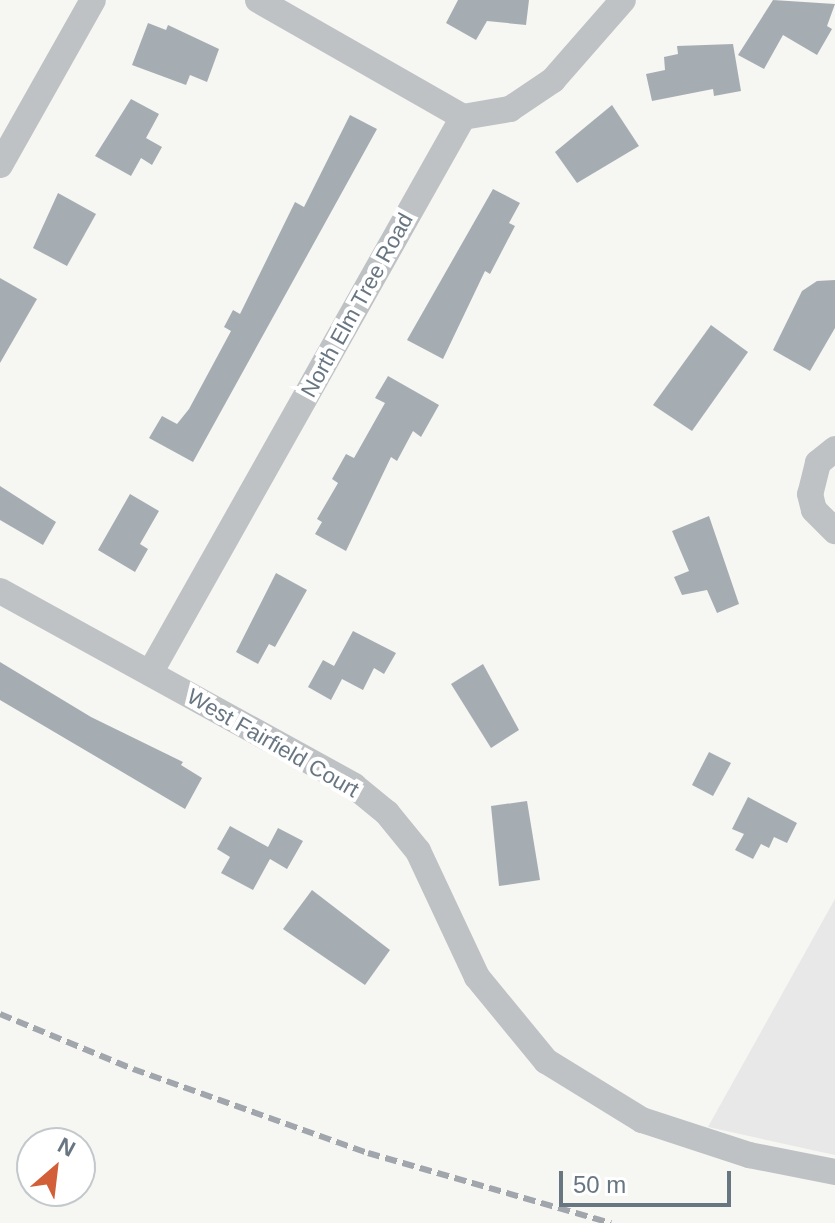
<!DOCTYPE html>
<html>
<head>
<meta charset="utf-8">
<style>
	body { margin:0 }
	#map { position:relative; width:835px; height:1223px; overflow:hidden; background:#f6f6f3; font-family:Helvetica,sans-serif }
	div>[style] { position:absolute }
	.built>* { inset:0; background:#e7e8e7 }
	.building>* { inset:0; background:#a6adb2 }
	.street>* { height:26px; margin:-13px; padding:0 13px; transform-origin:13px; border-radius:13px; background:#bec2c5 }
	.rail>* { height:6px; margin-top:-3px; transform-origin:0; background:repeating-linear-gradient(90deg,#a0a6ab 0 12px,transparent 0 18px) }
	span { translate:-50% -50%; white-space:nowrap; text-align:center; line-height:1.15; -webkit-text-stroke:8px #fff; paint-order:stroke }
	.street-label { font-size:22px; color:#687682 }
	.north { position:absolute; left:16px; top:1127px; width:80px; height:80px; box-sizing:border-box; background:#fff; border:2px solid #c3c8cd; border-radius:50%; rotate:28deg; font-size:22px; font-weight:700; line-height:32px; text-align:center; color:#687682 }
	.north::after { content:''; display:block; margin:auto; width:28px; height:36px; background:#d25f37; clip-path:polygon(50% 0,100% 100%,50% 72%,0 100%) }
	.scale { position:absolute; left:559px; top:1171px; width:172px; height:36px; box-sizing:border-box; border:4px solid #687682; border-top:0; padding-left:10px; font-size:24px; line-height:28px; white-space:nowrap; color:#687682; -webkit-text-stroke:6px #fff; paint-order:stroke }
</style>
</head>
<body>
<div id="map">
	<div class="built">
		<div style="clip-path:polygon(835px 899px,835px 1155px,708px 1127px)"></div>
	</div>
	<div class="building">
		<div style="clip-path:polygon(458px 0,529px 0,526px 25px,487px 21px,476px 40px,446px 23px)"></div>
		<div style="clip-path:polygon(773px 0,835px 4px,827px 26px,832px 29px,817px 55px,783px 35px,764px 69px,738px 55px)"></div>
		<div style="clip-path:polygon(148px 23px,166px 30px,168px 25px,219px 49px,207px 82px,190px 75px,186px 85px,132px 65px)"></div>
		<div style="clip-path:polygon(733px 44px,741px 91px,714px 96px,713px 89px,652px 101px,646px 74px,665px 70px,664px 57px,678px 54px,677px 46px)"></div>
		<div style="clip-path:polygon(131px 99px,159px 114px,146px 138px,162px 147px,152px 165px,141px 158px,131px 176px,95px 156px)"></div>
		<div style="clip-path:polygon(612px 105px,639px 146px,577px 183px,555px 152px)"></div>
		<div style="clip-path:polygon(350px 115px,377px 129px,193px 462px,149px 438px,162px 416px,177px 424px,189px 409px,231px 331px,224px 327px,233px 310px,240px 314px,295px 202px,304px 207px)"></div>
		<div style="clip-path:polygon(493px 189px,520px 203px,509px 223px,515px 226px,490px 274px,485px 271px,443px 359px,407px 340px)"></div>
		<div style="clip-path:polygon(58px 193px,96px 214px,67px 266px,33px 248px)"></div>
		<div style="clip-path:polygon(0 278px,37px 299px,0 363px)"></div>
		<div style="clip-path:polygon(835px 280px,835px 328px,810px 371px,773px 350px,802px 291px,817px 281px)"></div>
		<div style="clip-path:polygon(711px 325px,748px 352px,692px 431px,653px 405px)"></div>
		<div style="clip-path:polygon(388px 376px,439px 405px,421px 437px,413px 431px,397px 461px,391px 457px,346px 551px,315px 534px,322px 522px,317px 519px,338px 483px,332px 479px,346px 454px,354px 458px,385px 403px,375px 398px)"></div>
		<div style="clip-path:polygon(0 486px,56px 522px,43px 545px,0 520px)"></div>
		<div style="clip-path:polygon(130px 494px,159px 511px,140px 544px,148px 549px,135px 572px,98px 550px)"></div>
		<div style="clip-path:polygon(709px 516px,739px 604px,717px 613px,707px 590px,682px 595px,674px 577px,689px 571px,672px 531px)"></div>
		<div style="clip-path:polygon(276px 573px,307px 590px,275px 647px,269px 644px,258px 664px,236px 652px)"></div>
		<div style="clip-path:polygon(353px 631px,396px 653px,384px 674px,374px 668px,363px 690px,342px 679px,331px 700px,308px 687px,323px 660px,334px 666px)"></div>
		<div style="clip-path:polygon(0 662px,91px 717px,183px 762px,181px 765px,202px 778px,185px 809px,0 700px)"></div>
		<div style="clip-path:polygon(483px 664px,519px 730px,491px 748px,451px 684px)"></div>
		<div style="clip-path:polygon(709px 752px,731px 763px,713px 796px,692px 785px)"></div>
		<div style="clip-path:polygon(748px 797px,797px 823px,787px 843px,774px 837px,769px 848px,761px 844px,753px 859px,735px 850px,744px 834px,732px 829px)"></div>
		<div style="clip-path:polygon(527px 801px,540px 880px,499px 886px,491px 806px)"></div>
		<div style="clip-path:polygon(230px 826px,268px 847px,278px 828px,303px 841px,287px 869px,270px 859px,253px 890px,221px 873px,230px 857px,217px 849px)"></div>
		<div style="clip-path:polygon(312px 890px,390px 950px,365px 985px,283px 929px)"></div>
	</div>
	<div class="street">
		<div style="left:258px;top:0;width:236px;rotate:29.7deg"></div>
		<div style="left:0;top:165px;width:189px;rotate:-60.6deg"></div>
		<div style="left:835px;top:449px;width:22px;rotate:141deg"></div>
		<div style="left:818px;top:463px;width:32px;rotate:104deg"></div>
		<div style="left:810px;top:494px;width:16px;rotate:76deg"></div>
		<div style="left:814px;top:510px;width:30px;rotate:45deg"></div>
		<div style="left:0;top:591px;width:404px;rotate:28.8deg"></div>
		<div style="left:354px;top:786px;width:43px;rotate:39.3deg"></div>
		<div style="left:387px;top:813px;width:49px;rotate:50.8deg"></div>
		<div style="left:418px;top:851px;width:139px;rotate:64.9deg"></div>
		<div style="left:477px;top:977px;width:109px;rotate:50.6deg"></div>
		<div style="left:546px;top:1061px;width:113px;rotate:31.6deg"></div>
		<div style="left:642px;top:1120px;width:113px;rotate:18.1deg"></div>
		<div style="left:749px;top:1155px;width:88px;rotate:11.2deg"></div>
		<div style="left:150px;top:673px;width:638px;rotate:-60.62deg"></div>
		<div style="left:463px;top:117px;width:48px;rotate:-9.7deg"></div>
		<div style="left:510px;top:109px;width:52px;rotate:-34deg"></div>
		<div style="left:553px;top:80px;width:106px;rotate:-48.8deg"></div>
	</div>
	<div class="rail">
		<div style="left:0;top:1014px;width:144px;rotate:22.5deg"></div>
		<div style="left:133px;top:1069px;width:250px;rotate:19.7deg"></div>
		<div style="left:368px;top:1153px;width:253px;rotate:16.1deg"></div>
	</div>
	<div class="street-label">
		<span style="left:357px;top:305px;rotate:-61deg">North Elm Tree Road</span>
		<span style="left:273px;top:743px;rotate:30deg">West Fairfield Court</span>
	</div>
	<div class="north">N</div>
	<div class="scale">50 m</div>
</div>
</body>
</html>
